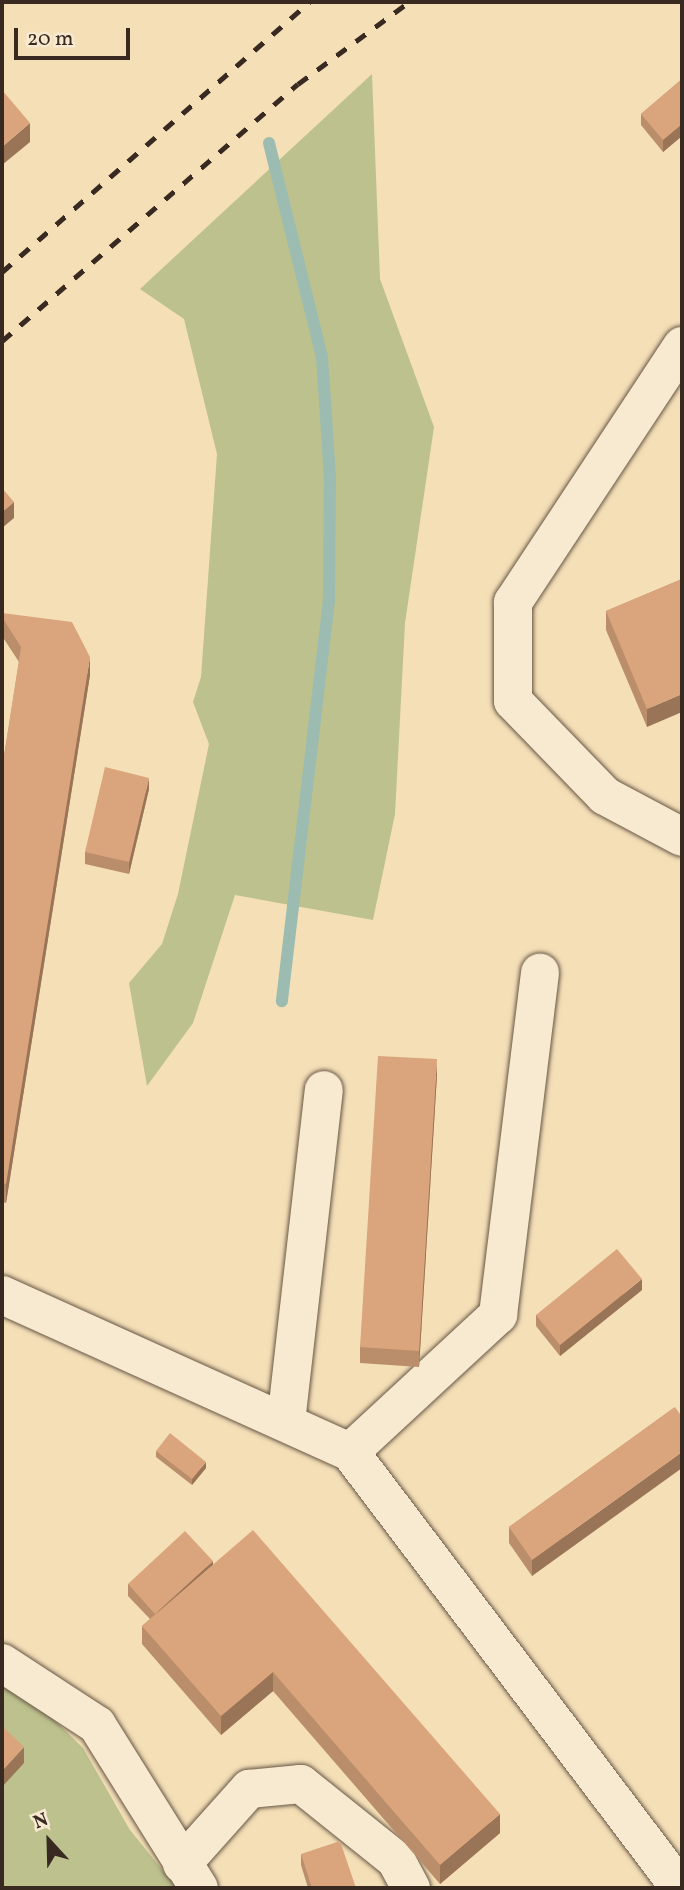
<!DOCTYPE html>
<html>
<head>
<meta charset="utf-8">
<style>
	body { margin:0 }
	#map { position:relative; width:684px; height:1890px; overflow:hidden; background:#f4dfb7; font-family:Vollkorn,serif }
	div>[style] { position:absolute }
	.green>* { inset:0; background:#bcc18e }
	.stream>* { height:12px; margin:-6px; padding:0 6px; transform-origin:6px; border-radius:6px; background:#9cbcb1 }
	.roads { filter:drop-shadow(0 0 2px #685746) drop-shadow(0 0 2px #685746) }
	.minor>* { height:38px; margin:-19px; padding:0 19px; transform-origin:19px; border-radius:19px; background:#f8ead0 }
	.rail>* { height:5px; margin-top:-2.5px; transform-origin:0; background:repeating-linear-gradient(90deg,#392a21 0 12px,transparent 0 24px) }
	.wall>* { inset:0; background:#bb8e6b }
	.shaded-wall>* { inset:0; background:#997457 }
	.building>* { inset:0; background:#daa57c }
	span { translate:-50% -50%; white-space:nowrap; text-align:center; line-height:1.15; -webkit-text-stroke:5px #f8ead0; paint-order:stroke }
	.frame { position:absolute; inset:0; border:4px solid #392a21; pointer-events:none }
	.north { position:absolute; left:14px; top:1806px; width:70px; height:70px; -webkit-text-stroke:5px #f8ead0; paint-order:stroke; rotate:338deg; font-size:19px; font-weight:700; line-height:28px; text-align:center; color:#392a21 }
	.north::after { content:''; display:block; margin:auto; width:24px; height:32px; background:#392a21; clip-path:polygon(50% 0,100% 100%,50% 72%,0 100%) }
	.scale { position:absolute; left:14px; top:28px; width:116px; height:32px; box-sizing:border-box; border:4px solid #392a21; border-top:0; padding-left:9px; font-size:21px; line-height:24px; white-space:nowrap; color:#392a21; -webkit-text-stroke:5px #f8ead0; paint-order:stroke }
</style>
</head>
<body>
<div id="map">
	<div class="green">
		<div style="clip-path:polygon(372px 74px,380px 279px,434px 427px,405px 623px,395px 814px,373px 920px,235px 895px,193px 1023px,147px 1086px,129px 983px,162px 944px,178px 894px,209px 744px,193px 702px,201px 677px,217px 454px,184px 319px,140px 289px)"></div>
		<div style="clip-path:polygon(2px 1680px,32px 1698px,83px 1748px,130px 1830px,177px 1888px,2px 1888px)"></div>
	</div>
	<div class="stream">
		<div style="left:269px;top:143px;width:220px;rotate:76.1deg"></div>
		<div style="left:322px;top:357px;width:122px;rotate:86.2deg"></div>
		<div style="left:330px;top:479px;width:121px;rotate:90.5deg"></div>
		<div style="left:329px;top:600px;width:404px;rotate:96.7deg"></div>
	</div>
	<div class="roads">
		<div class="minor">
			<div style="left:682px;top:346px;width:307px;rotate:123.4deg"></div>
			<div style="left:513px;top:602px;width:99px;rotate:90deg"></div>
			<div style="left:513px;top:701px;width:132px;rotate:45.9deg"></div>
			<div style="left:605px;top:796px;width:87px;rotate:28deg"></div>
			<div style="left:2px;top:1295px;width:382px;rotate:24.3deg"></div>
			<div style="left:350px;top:1452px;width:547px;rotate:52.88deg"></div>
			<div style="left:286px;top:1422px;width:334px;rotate:-83.5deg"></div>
			<div style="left:350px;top:1452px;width:202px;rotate:-42.8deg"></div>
			<div style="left:498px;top:1315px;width:345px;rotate:-83deg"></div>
			<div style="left:2px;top:1663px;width:113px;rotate:33.1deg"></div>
			<div style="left:97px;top:1725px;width:192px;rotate:58deg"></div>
			<div style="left:182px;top:1864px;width:101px;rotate:-48.2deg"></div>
			<div style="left:249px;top:1789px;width:52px;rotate:-5.5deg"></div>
			<div style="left:301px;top:1784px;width:122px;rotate:38.7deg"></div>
			<div style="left:396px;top:1860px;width:32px;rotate:62deg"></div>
		</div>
	</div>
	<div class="rail">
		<div style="left:2px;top:272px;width:409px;rotate:-41.3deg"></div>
		<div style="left:2px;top:341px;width:392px;rotate:-41deg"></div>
		<div style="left:298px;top:84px;width:138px;rotate:-36.5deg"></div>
	</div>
	<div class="wall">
		<div style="clip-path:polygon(682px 79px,682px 136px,663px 152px,641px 125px,641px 114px)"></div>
		<div style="clip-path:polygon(682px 579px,647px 727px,606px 630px,606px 611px)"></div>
		<div style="clip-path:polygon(2px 613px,90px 675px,6px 1203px,2px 1202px,2px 769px,19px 662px,2px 636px)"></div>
		<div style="clip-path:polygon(149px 789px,129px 874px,85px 864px,85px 852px)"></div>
		<div style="clip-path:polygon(437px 1075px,419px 1367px,360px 1363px,360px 1347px)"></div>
		<div style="clip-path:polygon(642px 1290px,560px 1356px,536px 1326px,536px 1315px)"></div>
		<div style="clip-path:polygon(675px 1407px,532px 1576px,509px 1543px,509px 1527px)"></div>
		<div style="clip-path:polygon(156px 1451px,206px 1468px,192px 1485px,156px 1457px)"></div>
		<div style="clip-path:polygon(213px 1565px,500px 1833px,440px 1884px,273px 1691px,221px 1735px,142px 1644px,142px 1626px,150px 1619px,128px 1596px,128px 1584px)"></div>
		<div style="clip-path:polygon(301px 1854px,356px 1888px,308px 1888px,301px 1865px)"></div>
	</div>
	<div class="shaded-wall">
		<div style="clip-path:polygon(30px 123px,30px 142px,2px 165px,2px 147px)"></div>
		<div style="clip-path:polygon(682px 124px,682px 136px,663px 152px,663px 140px)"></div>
		<div style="clip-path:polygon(14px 502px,14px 518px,2px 528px,2px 512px)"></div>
		<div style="clip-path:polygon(90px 657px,90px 675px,6px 1203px,6px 1184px)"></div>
		<div style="clip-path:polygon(682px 694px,682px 712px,647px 727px,647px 709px)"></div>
		<div style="clip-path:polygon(149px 778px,149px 789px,129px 874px,129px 862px)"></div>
		<div style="clip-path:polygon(437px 1059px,437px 1075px,419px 1367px,419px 1351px)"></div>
		<div style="clip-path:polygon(642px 1279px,642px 1290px,560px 1356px,560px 1345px)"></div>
		<div style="clip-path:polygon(682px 1452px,682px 1468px,532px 1576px,532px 1560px)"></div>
		<div style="clip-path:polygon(206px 1462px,206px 1468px,192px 1485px,192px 1479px)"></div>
		<div style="clip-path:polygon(213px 1561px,213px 1572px,155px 1614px)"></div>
		<div style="clip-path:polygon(273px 1672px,273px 1691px,221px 1735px,221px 1716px)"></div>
		<div style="clip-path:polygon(24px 1747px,24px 1763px,2px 1787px,2px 1771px)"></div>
		<div style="clip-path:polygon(500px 1814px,500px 1833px,440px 1884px,440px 1865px)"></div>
	</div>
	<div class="building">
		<div style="clip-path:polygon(682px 79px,682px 124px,663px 140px,641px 114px)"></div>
		<div style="clip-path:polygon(2px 90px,30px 123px,2px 147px)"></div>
		<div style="clip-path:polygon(2px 488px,14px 502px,2px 512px)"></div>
		<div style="clip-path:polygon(682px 579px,682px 694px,647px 709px,606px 611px)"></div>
		<div style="clip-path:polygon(2px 613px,72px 622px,90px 657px,6px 1184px,2px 1183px,2px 769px,21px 647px,2px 617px)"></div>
		<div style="clip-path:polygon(105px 767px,149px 778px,129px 862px,85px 852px)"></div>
		<div style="clip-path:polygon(378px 1056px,437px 1059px,419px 1351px,360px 1347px)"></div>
		<div style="clip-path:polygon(617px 1249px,642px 1279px,560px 1345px,536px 1315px)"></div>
		<div style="clip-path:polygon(675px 1407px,682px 1417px,682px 1452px,532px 1560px,509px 1527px)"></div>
		<div style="clip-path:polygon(170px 1433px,206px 1462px,192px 1479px,156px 1451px)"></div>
		<div style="clip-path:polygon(253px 1530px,500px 1814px,440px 1865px,273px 1672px,221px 1716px,142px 1626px)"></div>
		<div style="clip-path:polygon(185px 1531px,213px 1561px,155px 1614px,128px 1584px)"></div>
		<div style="clip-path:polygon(2px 1726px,24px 1747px,2px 1771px)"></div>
		<div style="clip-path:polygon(340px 1841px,356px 1888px,312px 1888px,301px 1854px)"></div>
	</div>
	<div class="frame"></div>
	<div class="north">N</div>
	<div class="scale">20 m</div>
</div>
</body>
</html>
